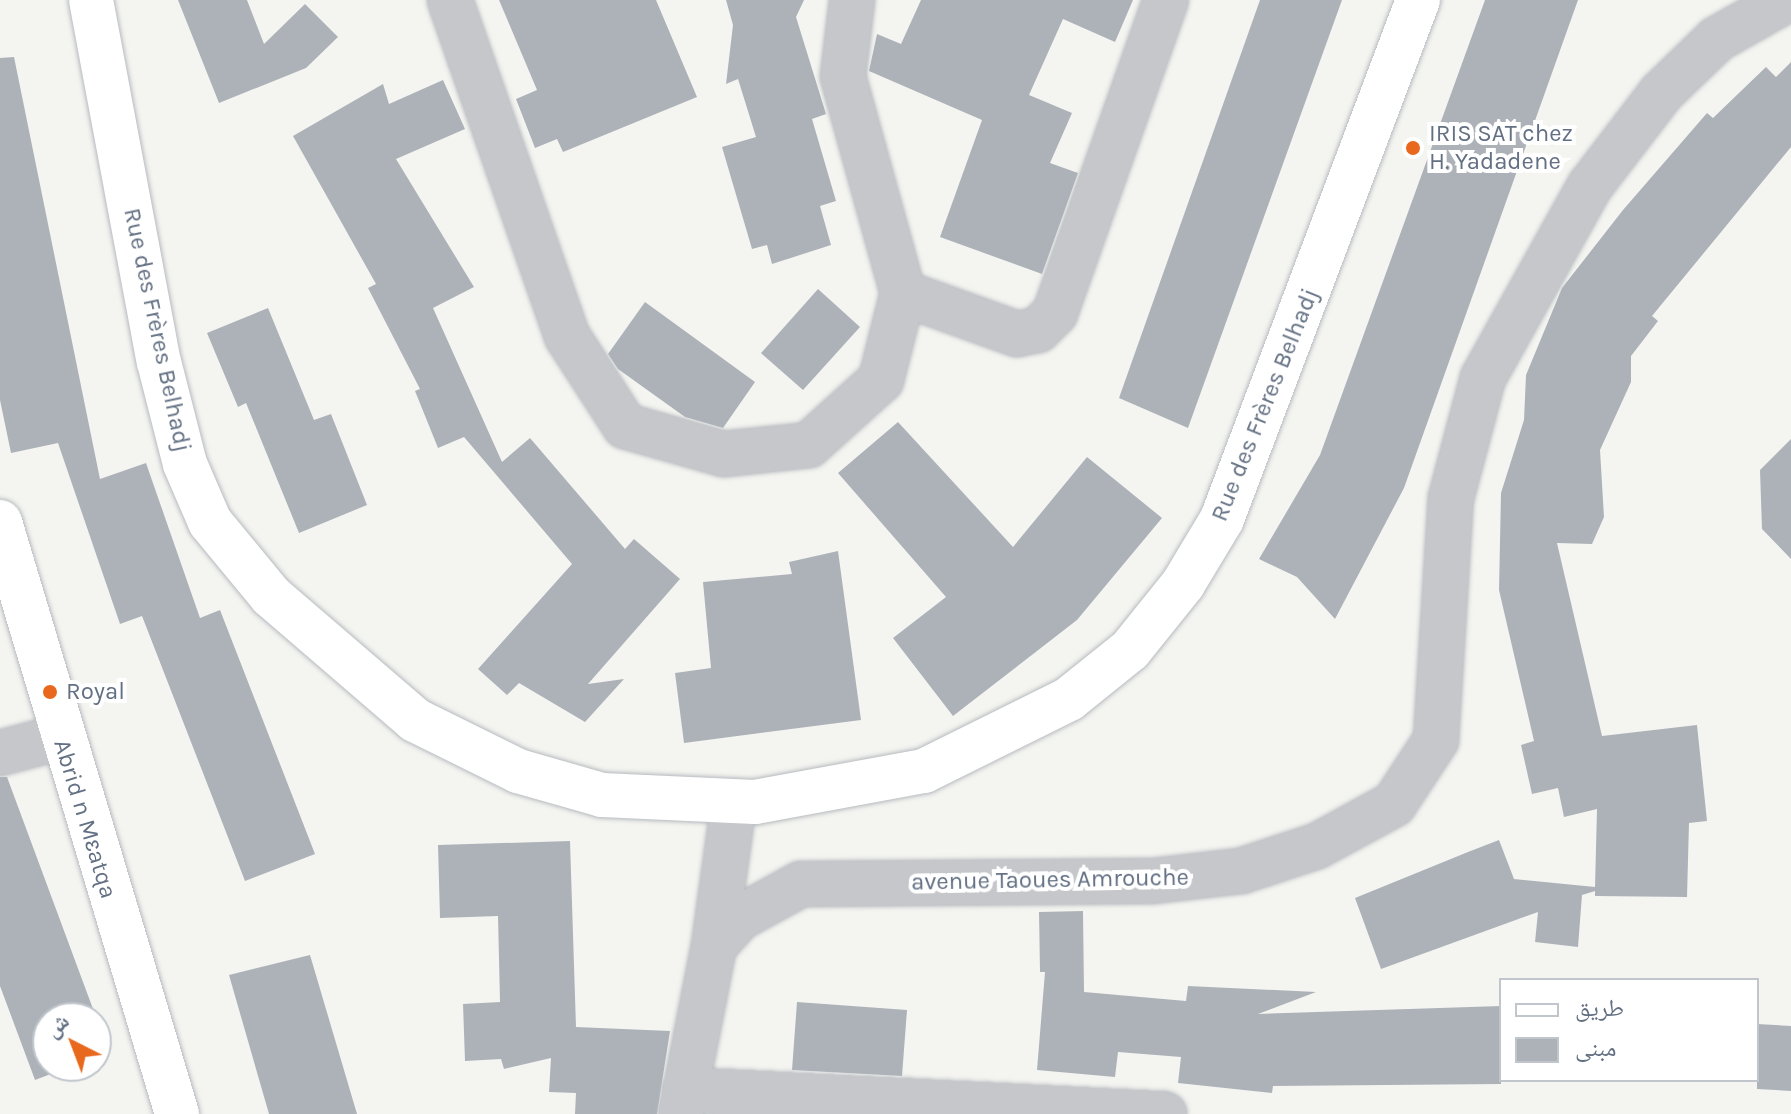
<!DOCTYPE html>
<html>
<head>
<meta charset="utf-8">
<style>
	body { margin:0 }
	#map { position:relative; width:1791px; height:1114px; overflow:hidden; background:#f4f5f1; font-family:Karla,"Noto Naskh Arabic",sans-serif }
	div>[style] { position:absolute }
	.building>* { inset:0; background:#adb2b9 }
	.roads { filter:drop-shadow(0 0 2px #b7babf) drop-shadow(0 0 2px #b7babf) }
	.minor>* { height:44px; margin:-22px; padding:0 22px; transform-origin:22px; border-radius:22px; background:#c5c7cb }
	.secondary>* { height:44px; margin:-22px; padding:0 22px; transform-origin:22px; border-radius:22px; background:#fff }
	.dots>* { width:22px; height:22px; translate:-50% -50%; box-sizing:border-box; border:4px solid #fff; border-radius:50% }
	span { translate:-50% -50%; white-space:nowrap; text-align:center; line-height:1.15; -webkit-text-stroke:8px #fff; paint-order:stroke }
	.poi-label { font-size:24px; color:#637083 }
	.left { translate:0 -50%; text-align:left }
	.street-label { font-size:24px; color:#637083 }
	.legend { position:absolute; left:1499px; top:978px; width:260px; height:104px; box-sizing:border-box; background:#fff; border:2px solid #c1c6cd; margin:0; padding:10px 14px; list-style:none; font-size:24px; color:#637083 }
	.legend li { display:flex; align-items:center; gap:16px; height:40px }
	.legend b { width:40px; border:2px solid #c1c6cd }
	.north { position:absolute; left:32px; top:1002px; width:80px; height:80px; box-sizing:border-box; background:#fff; border:2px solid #c1c6cd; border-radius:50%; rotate:318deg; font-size:22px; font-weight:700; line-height:32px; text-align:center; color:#637083 }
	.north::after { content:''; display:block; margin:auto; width:28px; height:36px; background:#e8681e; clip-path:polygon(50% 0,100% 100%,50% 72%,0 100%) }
</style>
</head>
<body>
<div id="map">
	<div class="building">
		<div style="clip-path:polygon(178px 0,247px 0,264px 44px,305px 4px,338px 37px,306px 68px,219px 103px)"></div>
		<div style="clip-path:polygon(499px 0,656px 0,697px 97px,563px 152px,557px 139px,535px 148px,516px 99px,537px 90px)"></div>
		<div style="clip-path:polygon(726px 0,804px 0,796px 17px,826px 114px,812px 119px,836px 201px,820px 206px,831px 245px,772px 264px,767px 245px,752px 249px,722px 147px,756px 137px,738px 79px,726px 84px,733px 25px)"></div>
		<div style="clip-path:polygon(921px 0,1133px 0,1115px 42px,1063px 19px,1029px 95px,1072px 113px,1050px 163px,1078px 173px,1042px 274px,940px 237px,982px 120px,869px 71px,877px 34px,901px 44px)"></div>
		<div style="clip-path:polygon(1260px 0,1342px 0,1188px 428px,1119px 398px)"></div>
		<div style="clip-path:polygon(1485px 0,1578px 0,1404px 488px,1335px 619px,1297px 577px,1259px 559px,1320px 455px)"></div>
		<div style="clip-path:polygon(14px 57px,100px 479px,146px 463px,200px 618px,220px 610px,315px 854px,245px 881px,142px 616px,120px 624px,58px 443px,11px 453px,0 400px,0 58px)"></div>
		<div style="clip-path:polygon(1791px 62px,1791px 147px,1652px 316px,1658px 321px,1631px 356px,1631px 382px,1600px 450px,1604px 517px,1592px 544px,1557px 543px,1602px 736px,1697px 725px,1707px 821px,1689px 823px,1687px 897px,1595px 896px,1595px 891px,1582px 895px,1578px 947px,1535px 942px,1538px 912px,1381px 969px,1355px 898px,1468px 852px,1499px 840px,1514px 879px,1595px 887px,1597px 809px,1564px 817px,1558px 788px,1532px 794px,1521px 745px,1534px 741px,1499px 590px,1501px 493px,1524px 420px,1526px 375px,1562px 288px,1623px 210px,1707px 113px,1713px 118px,1766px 67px,1776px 77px)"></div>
		<div style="clip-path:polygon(443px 80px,465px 129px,396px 159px,474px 287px,433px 308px,502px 462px,530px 438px,625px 549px,634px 539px,680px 579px,588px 684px,624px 679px,585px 722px,519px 683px,507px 695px,478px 669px,572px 564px,464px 437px,438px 448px,415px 391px,420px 389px,368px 288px,376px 284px,293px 136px,383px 84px,389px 104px)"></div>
		<div style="clip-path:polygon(818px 289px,860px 327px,803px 390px,761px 353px)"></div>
		<div style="clip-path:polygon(645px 302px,755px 382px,723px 428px,685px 417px,618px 369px,608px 354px)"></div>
		<div style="clip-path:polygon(268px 308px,314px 420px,331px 414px,367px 505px,299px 533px,246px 403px,238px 407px,207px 333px)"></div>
		<div style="clip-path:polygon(898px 422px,1013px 547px,1087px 457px,1162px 518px,1077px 620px,953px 716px,893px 638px,946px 597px,838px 473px)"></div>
		<div style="clip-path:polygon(1791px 439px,1791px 559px,1762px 529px,1760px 470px)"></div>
		<div style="clip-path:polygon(838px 551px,861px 720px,684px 743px,675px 673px,711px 668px,703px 582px,792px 574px,789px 562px)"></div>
		<div style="clip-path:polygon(0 777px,7px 777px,109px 1052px,96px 1057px,96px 1018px,48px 1018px,48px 1066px,72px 1066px,35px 1080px,0 986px)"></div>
		<div style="clip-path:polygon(570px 841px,576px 1027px,670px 1031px,657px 1114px,575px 1114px,576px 1093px,549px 1092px,551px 1058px,504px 1069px,501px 1059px,465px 1061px,463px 1004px,500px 1002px,498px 916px,440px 918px,438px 845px)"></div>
		<div style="clip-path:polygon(1083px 911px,1084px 992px,1186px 1001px,1188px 986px,1316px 992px,1258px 1014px,1501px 1006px,1501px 1084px,1273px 1086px,1272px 1093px,1178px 1083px,1181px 1057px,1118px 1052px,1115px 1077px,1037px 1070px,1045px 972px,1040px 972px,1039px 912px)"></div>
		<div style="clip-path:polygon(310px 955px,357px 1114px,269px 1114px,229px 975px)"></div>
		<div style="clip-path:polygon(797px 1002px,907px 1010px,902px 1076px,792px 1070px)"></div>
		<div style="clip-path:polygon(1757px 1024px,1791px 1026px,1791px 1091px,1757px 1089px)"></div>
	</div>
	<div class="roads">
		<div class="minor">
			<div style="left:450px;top:0;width:356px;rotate:70.8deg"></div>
			<div style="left:567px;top:336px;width:107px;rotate:57.2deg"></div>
			<div style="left:625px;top:426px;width:103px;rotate:15.8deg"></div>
			<div style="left:724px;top:454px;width:85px;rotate:-6deg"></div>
			<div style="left:809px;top:445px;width:97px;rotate:-42.1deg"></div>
			<div style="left:881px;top:380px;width:90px;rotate:-75.8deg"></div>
			<div style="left:903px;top:293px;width:225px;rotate:-105.5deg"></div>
			<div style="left:843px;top:76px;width:77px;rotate:-83.2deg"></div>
			<div style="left:903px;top:293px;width:121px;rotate:19.8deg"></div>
			<div style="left:1017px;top:334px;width:21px;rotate:-11deg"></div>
			<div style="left:1038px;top:330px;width:24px;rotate:-45deg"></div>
			<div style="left:1055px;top:313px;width:332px;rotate:-70.5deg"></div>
			<div style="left:0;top:753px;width:62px;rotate:-14.9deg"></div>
			<div style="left:714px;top:946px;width:146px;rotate:-82.1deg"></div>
			<div style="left:685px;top:1090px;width:480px;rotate:2.9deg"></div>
			<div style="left:681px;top:1114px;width:171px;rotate:-78.9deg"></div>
			<div style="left:714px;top:946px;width:38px;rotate:-48deg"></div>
			<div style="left:739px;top:918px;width:71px;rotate:-28.7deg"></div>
			<div style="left:801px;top:884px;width:352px;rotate:-0.5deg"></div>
			<div style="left:1153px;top:881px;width:89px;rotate:-6.5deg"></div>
			<div style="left:1241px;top:871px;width:80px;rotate:-18.2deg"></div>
			<div style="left:1317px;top:846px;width:88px;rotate:-28.6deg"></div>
			<div style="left:1394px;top:804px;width:77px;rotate:-56.7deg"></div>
			<div style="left:1436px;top:740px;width:242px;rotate:-86.5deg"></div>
			<div style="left:1451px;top:498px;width:124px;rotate:-75.1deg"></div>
			<div style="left:1483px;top:378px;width:220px;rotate:-60.9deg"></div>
			<div style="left:1590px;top:186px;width:117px;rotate:-52.6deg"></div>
			<div style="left:1661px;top:93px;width:78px;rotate:-44deg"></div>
			<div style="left:1717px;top:39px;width:79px;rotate:-29.5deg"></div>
		</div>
		<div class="secondary">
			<div style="left:91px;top:0;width:368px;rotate:79.4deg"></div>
			<div style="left:159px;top:362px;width:105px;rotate:75.7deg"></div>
			<div style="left:185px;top:464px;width:63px;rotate:66.7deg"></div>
			<div style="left:210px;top:522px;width:96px;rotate:50.5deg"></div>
			<div style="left:271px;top:596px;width:190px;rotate:40.7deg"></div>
			<div style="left:415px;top:720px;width:115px;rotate:26.3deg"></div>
			<div style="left:518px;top:771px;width:87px;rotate:15.9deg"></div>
			<div style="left:602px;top:795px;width:153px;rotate:2.6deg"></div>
			<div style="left:755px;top:802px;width:172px;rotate:-10.4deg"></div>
			<div style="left:924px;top:771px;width:162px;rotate:-26.4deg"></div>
			<div style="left:1069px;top:699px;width:78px;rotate:-38.8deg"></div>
			<div style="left:1130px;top:650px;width:85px;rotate:-51.2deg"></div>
			<div style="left:1183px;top:584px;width:76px;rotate:-59deg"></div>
			<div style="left:1222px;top:519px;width:555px;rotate:-69.31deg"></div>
			<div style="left:0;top:522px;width:618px;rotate:73.35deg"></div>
		</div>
	</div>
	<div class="dots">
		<div style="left:1413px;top:148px;background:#e8681e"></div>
		<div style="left:50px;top:692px;background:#e8681e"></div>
	</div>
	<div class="poi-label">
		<span class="left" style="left:1429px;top:148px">IRIS SAT chez<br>H. Yadadene</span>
		<span class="left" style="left:66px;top:692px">Royal</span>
	</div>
	<div class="street-label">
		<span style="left:157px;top:330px;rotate:78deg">Rue des Frères Belhadj</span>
		<span style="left:1265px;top:405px;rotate:-68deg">Rue des Frères Belhadj</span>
		<span style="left:85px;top:819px;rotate:73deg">Abrid n Mɛatqa</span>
		<span style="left:1050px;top:880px;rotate:-1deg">avenue Taoues Amrouche</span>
	</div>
	<ul class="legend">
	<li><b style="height:10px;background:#fff"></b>طريق</li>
	<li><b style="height:22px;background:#adb2b9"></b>مبنى</li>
	</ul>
	<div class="north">ش</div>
</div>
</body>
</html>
